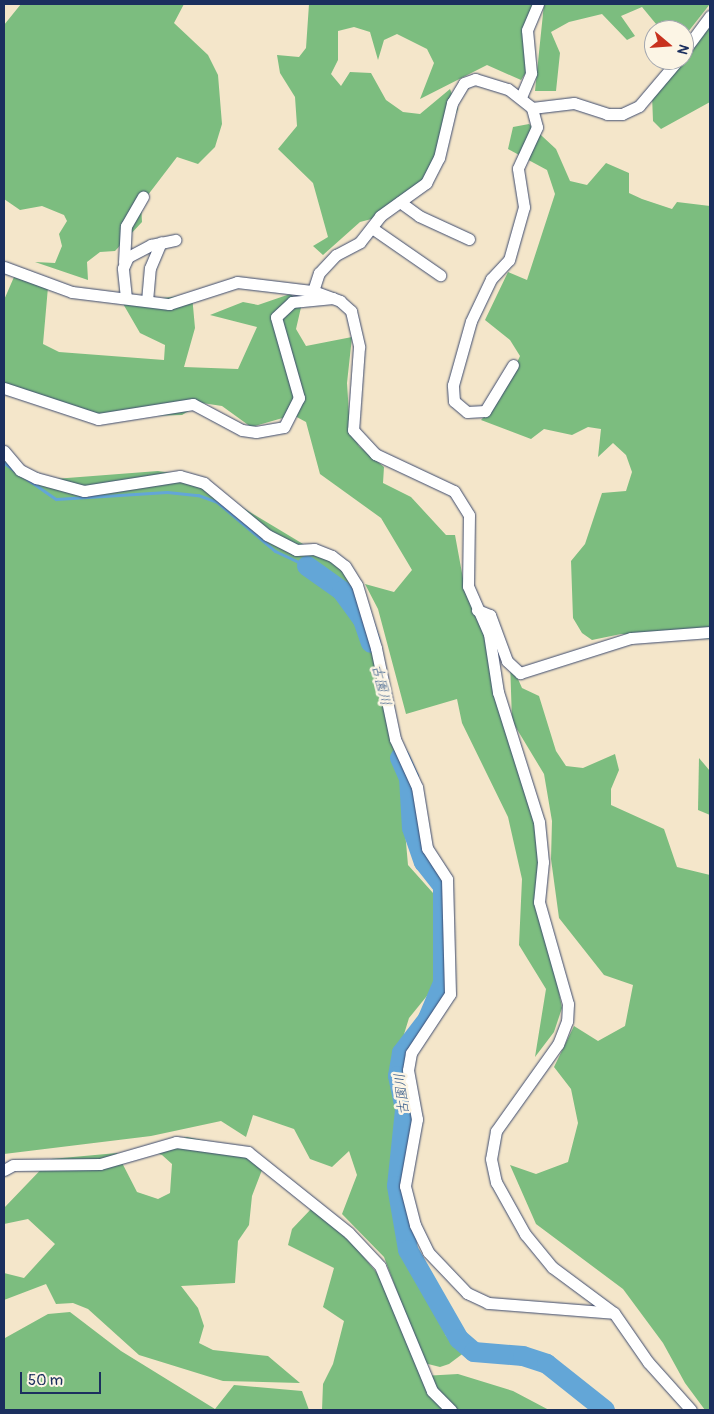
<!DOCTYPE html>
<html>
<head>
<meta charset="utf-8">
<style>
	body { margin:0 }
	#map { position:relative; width:714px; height:1414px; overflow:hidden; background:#f4e6ca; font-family:Pangolin,"Klee One",sans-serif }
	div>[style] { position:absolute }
	.forest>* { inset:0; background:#7cbd7f }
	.stream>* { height:3px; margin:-1.5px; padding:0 1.5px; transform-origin:1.5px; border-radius:1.5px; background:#63a6d7 }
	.river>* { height:20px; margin:-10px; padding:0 10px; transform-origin:10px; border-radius:10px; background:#63a6d7 }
	.roads { filter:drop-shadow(0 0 1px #3c4a6e) drop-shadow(0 0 1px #3c4a6e) }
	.minor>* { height:11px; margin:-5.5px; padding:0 5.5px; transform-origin:5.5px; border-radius:5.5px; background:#fff }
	span { translate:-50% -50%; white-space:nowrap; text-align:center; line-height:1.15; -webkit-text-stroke:5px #fcf5e5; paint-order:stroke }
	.water-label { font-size:14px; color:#345988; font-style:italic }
	.frame { position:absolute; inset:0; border:5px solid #1b2f5e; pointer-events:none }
	.north { position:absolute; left:644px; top:20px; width:50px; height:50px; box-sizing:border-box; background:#fcf5e5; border:1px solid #a2a6af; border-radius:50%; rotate:108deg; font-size:14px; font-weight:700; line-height:20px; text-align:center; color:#1b2f5e }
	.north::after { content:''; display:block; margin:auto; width:18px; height:22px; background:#c8321e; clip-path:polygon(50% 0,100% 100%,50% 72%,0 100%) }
	.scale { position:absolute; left:20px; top:1372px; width:81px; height:22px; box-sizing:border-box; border:2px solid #1b2f5e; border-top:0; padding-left:6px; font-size:15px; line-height:18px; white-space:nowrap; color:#1b2f5e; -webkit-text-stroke:4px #fcf5e5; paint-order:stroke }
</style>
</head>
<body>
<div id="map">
	<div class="forest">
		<div style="clip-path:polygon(21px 4px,184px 4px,174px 23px,208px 55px,218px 75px,222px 124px,215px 147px,198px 164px,177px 157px,141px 204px,142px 222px,115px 251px,100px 252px,87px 262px,88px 280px,35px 262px,55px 263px,62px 246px,59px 234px,67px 221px,64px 215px,42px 206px,20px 210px,4px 199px,4px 25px)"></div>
		<div style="clip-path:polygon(309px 4px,534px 4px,529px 68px,521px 80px,487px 65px,420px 99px,434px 63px,427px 49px,397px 34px,384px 40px,378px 60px,370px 32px,354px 27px,338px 31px,338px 60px,331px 74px,341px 86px,350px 72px,371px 73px,386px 100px,403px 112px,420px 114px,450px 89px,458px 109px,423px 183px,391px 214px,360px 222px,323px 255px,313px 246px,328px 237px,313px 183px,278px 149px,297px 126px,295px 97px,280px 73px,277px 55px,299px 57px,306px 48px)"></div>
		<div style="clip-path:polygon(544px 4px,710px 4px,684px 37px,684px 30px,661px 30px,642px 7px,621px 16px,635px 36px,627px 40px,602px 14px,569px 22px,551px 32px,560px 53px,556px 91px,535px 91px)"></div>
		<div style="clip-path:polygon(710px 19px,710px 102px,661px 129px,653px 121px,652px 95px,684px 60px)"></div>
		<div style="clip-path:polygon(529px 124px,556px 149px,570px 181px,587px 185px,606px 163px,629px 173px,629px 193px,642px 199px,672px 209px,677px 202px,710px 206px,710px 639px,621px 634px,592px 640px,582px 633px,573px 618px,571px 561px,585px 544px,602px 493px,626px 491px,632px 472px,626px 455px,613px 443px,598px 457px,601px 429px,588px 427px,572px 435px,544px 429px,531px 439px,481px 420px,500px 399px,520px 356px,510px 340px,485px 320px,508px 272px,527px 280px,555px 194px,547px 170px,508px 149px,513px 127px)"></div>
		<div style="clip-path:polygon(14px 277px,48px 287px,43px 344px,59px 352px,164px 360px,165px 345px,140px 333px,122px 302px,192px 295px,195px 328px,184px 367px,238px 369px,257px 327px,210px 315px,243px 302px,258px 305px,290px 294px,302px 303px,296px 329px,306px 346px,352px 337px,347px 383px,350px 430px,359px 446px,384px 467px,383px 483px,411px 497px,446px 535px,455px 535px,464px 584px,485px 638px,532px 801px,542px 904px,562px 1008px,554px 1032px,535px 1057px,546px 989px,519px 945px,522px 879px,508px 817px,462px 723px,457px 699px,406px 714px,378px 609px,365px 584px,394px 592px,412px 570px,381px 518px,320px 474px,306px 422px,293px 415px,251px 427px,222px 406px,202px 403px,182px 415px,100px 417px,4px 392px,4px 300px)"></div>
		<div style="clip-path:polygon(4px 449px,25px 469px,54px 479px,158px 471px,190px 476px,343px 568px,356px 593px,394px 706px,408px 865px,433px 893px,438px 933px,435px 986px,409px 1018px,397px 1057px,409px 1123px,400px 1196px,405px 1229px,446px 1336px,465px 1352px,449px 1364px,440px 1367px,424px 1363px,384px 1257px,342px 1214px,357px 1175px,349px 1151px,332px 1167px,310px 1159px,294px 1129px,253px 1115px,246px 1137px,221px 1121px,151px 1136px,4px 1154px)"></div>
		<div style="clip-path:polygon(510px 661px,522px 688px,539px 696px,556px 751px,566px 766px,583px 768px,615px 754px,619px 770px,611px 789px,611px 805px,664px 829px,677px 867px,710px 875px,710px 1410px,705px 1410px,685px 1383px,663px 1343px,623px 1289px,536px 1224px,510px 1165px,536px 1174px,568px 1162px,578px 1123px,571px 1089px,554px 1067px,574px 1026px,598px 1041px,625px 1026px,633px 985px,604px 975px,559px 918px,551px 859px,552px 821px,544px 774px,512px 721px)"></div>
		<div style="clip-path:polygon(699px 758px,710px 771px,710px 815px,698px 810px)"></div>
		<div style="clip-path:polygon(187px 1137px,239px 1148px,262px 1170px,252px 1196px,249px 1225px,238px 1241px,235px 1283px,181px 1286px,198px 1308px,204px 1326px,199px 1343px,213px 1350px,268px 1356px,300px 1383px,223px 1381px,139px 1355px,88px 1309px,73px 1303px,56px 1304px,46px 1284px,4px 1300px,4px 1273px,24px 1278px,55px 1244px,28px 1219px,4px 1224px,4px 1208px,51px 1159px,117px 1153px,137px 1192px,158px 1199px,170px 1193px,172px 1164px,162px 1155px,145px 1149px)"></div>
		<div style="clip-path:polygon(311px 1209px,352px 1243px,382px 1279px,423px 1376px,458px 1374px,513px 1391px,549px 1410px,322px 1410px,323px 1384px,333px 1364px,344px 1321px,323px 1307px,334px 1268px,288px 1245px,292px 1229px)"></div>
		<div style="clip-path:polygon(70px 1312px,121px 1351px,215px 1409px,234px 1385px,302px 1391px,309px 1410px,4px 1410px,5px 1338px,48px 1314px)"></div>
	</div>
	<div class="stream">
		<div style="left:4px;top:463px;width:12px;rotate:35deg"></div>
		<div style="left:27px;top:479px;width:35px;rotate:35deg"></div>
		<div style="left:56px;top:499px;width:111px;rotate:-3.6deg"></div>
		<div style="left:167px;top:492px;width:31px;rotate:6deg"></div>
		<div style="left:198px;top:495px;width:20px;rotate:20deg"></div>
		<div style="left:217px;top:502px;width:76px;rotate:40.2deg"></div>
		<div style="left:275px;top:551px;width:35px;rotate:25deg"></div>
	</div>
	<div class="river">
		<div style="left:307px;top:566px;width:43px;rotate:35.5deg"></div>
		<div style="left:342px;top:591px;width:36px;rotate:54deg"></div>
		<div style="left:363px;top:620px;width:24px;rotate:71deg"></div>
		<div style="left:400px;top:758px;width:22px;rotate:66deg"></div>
		<div style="left:409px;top:778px;width:50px;rotate:86.6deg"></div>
		<div style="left:412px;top:828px;width:36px;rotate:71deg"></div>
		<div style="left:424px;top:862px;width:31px;rotate:52deg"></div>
		<div style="left:443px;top:886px;width:97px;rotate:90deg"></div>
		<div style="left:443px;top:983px;width:39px;rotate:113deg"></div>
		<div style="left:428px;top:1019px;width:43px;rotate:127.4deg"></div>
		<div style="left:402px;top:1053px;width:23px;rotate:100deg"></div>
		<div style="left:398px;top:1076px;width:35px;rotate:78deg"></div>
		<div style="left:405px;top:1110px;width:76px;rotate:96deg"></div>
		<div style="left:397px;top:1186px;width:65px;rotate:80.2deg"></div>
		<div style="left:408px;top:1250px;width:103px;rotate:60.2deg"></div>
		<div style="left:459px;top:1339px;width:20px;rotate:41deg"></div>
		<div style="left:474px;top:1352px;width:49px;rotate:4.7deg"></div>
		<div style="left:523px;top:1356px;width:25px;rotate:18deg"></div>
		<div style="left:547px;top:1364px;width:74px;rotate:38.4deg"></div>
	</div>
	<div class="roads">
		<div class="minor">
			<div style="left:684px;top:51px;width:44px;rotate:-53.4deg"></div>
			<div style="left:521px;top:97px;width:26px;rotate:-67deg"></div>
			<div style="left:531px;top:73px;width:43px;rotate:-95.3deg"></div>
			<div style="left:527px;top:30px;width:28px;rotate:-67deg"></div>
			<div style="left:400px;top:202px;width:24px;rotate:36deg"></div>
			<div style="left:419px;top:216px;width:55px;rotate:24.7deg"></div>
			<div style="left:372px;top:228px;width:83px;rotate:34.7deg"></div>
			<div style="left:124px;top:262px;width:36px;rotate:-87deg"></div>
			<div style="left:126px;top:226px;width:34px;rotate:-60deg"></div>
			<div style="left:4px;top:267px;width:72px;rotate:20.2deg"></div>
			<div style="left:72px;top:292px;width:98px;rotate:7.1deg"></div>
			<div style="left:169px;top:304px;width:71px;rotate:-17.9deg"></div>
			<div style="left:237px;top:282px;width:77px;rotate:6.8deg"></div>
			<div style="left:313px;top:291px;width:29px;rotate:20deg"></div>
			<div style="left:340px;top:301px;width:15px;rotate:42deg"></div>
			<div style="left:351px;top:311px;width:37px;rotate:77deg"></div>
			<div style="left:359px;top:347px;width:83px;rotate:94.1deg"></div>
			<div style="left:353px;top:430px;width:33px;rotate:47deg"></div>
			<div style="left:375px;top:454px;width:87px;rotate:25.1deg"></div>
			<div style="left:454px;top:491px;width:28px;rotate:58deg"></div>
			<div style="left:469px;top:515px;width:71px;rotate:90.8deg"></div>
			<div style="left:468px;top:586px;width:52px;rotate:66.4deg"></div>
			<div style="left:489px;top:634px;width:59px;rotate:81.2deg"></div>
			<div style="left:498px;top:692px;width:136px;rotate:72.5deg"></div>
			<div style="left:539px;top:822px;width:40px;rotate:84.3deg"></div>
			<div style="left:543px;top:862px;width:40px;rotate:95.7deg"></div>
			<div style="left:539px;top:902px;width:106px;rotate:74.1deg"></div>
			<div style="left:568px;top:1004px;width:17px;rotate:93deg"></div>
			<div style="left:567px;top:1021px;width:25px;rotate:111deg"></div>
			<div style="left:558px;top:1044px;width:107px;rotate:125.5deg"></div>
			<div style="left:496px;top:1131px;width:28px;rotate:100deg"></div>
			<div style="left:491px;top:1159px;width:24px;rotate:78deg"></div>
			<div style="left:496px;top:1182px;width:60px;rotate:60.9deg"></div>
			<div style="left:525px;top:1234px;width:43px;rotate:50.7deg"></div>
			<div style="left:552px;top:1267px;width:77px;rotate:36.6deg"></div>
			<div style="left:614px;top:1313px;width:60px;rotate:55.2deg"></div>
			<div style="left:648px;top:1362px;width:64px;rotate:48.1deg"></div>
			<div style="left:313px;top:291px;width:19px;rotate:-72deg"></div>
			<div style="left:319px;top:273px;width:25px;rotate:-47deg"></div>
			<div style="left:336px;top:255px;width:27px;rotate:-28deg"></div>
			<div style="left:360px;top:242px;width:33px;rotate:-52deg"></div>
			<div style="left:380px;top:216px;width:57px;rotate:-35.7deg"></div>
			<div style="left:426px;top:183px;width:28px;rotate:-63deg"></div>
			<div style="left:439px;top:158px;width:57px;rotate:-76.7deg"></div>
			<div style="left:452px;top:103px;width:23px;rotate:-59deg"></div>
			<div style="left:464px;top:83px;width:12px;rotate:-20deg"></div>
			<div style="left:475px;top:79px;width:34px;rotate:17deg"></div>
			<div style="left:508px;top:89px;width:31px;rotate:38deg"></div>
			<div style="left:532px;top:108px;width:42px;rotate:-6.8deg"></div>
			<div style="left:574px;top:103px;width:35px;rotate:18deg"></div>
			<div style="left:607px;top:114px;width:15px"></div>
			<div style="left:622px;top:114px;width:19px;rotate:-25deg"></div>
			<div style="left:639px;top:106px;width:60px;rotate:-49.7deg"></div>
			<div style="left:126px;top:298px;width:30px;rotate:-96deg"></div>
			<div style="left:123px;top:268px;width:12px;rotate:-66deg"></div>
			<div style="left:128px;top:257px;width:26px;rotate:-28deg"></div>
			<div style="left:151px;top:245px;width:25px;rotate:-12deg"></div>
			<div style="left:147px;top:301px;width:33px;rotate:-85deg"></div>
			<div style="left:150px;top:268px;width:28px;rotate:-67deg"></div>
			<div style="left:513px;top:365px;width:54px;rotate:121.3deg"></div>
			<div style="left:485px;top:411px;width:18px;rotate:177deg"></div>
			<div style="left:467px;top:412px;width:17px;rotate:-140deg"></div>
			<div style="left:454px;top:401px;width:16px;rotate:-94deg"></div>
			<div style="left:453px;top:385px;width:66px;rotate:-74.3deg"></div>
			<div style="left:471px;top:321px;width:47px;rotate:-64.5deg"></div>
			<div style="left:491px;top:279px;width:26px;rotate:-47deg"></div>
			<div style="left:509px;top:260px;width:55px;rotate:-74.2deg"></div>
			<div style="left:524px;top:207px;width:39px;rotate:-99deg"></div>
			<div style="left:518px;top:168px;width:45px;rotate:-65.1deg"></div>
			<div style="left:537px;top:127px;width:20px;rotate:-105deg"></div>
			<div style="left:4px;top:388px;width:99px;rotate:18.3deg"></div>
			<div style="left:98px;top:419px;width:96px;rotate:-9deg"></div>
			<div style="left:193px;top:404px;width:55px;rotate:28deg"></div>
			<div style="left:242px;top:430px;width:14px;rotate:8deg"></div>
			<div style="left:256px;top:432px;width:28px;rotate:-10deg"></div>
			<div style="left:284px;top:427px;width:33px;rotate:-63deg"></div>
			<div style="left:299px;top:398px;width:84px;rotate:-105.9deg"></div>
			<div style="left:276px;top:317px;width:22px;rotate:-43deg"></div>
			<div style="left:292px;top:302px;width:41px;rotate:-5.6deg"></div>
			<div style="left:4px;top:451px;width:25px;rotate:50deg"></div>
			<div style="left:20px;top:470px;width:18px;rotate:27deg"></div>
			<div style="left:36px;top:478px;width:50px;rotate:15.2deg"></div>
			<div style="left:84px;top:491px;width:97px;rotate:-8.9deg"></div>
			<div style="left:180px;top:476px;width:25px;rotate:16deg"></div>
			<div style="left:204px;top:483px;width:82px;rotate:39.5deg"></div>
			<div style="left:267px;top:535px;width:33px;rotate:27deg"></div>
			<div style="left:296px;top:550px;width:18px;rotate:-3deg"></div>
			<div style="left:314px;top:549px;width:19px;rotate:21deg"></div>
			<div style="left:332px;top:556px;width:16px;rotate:38deg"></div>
			<div style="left:345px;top:566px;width:22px;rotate:58deg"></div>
			<div style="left:357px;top:585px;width:66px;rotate:73.2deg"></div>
			<div style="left:376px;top:648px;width:93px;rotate:78.2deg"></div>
			<div style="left:395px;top:739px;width:53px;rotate:65.4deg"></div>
			<div style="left:417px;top:787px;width:62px;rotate:80.7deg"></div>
			<div style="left:427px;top:848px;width:37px;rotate:57deg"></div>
			<div style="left:447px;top:879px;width:115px;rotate:88.5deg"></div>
			<div style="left:450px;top:994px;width:71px;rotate:123.5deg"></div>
			<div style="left:411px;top:1053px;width:17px;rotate:100deg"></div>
			<div style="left:408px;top:1070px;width:50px;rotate:79.6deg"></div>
			<div style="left:417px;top:1119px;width:68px;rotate:100.2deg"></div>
			<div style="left:405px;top:1186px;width:40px;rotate:75.6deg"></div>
			<div style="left:415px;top:1225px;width:30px;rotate:64deg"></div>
			<div style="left:428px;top:1252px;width:57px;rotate:46.4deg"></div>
			<div style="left:467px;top:1293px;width:23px;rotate:25deg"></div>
			<div style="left:488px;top:1303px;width:126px;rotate:4.5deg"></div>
			<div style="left:477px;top:610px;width:14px;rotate:21deg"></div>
			<div style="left:490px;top:615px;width:49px;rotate:69.7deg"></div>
			<div style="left:507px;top:661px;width:18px;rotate:43deg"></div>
			<div style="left:520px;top:673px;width:116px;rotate:-17.5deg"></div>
			<div style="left:631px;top:638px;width:79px;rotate:-4.3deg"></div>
			<div style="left:4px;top:1170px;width:10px;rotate:-29deg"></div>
			<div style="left:13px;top:1165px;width:87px;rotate:-0.7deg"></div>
			<div style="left:100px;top:1164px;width:79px;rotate:-16.1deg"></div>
			<div style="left:176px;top:1142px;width:73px;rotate:7.9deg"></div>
			<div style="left:248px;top:1152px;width:129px;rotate:38.7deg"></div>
			<div style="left:349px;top:1233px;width:45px;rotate:46.8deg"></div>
			<div style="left:380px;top:1266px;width:135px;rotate:67.4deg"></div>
			<div style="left:432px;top:1391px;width:27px;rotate:45deg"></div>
		</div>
	</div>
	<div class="water-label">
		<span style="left:381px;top:685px;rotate:77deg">古園川</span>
		<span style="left:402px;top:1094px;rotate:-96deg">古園川</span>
	</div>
	<div class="frame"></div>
	<div class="north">N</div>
	<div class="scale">50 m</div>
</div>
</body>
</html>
